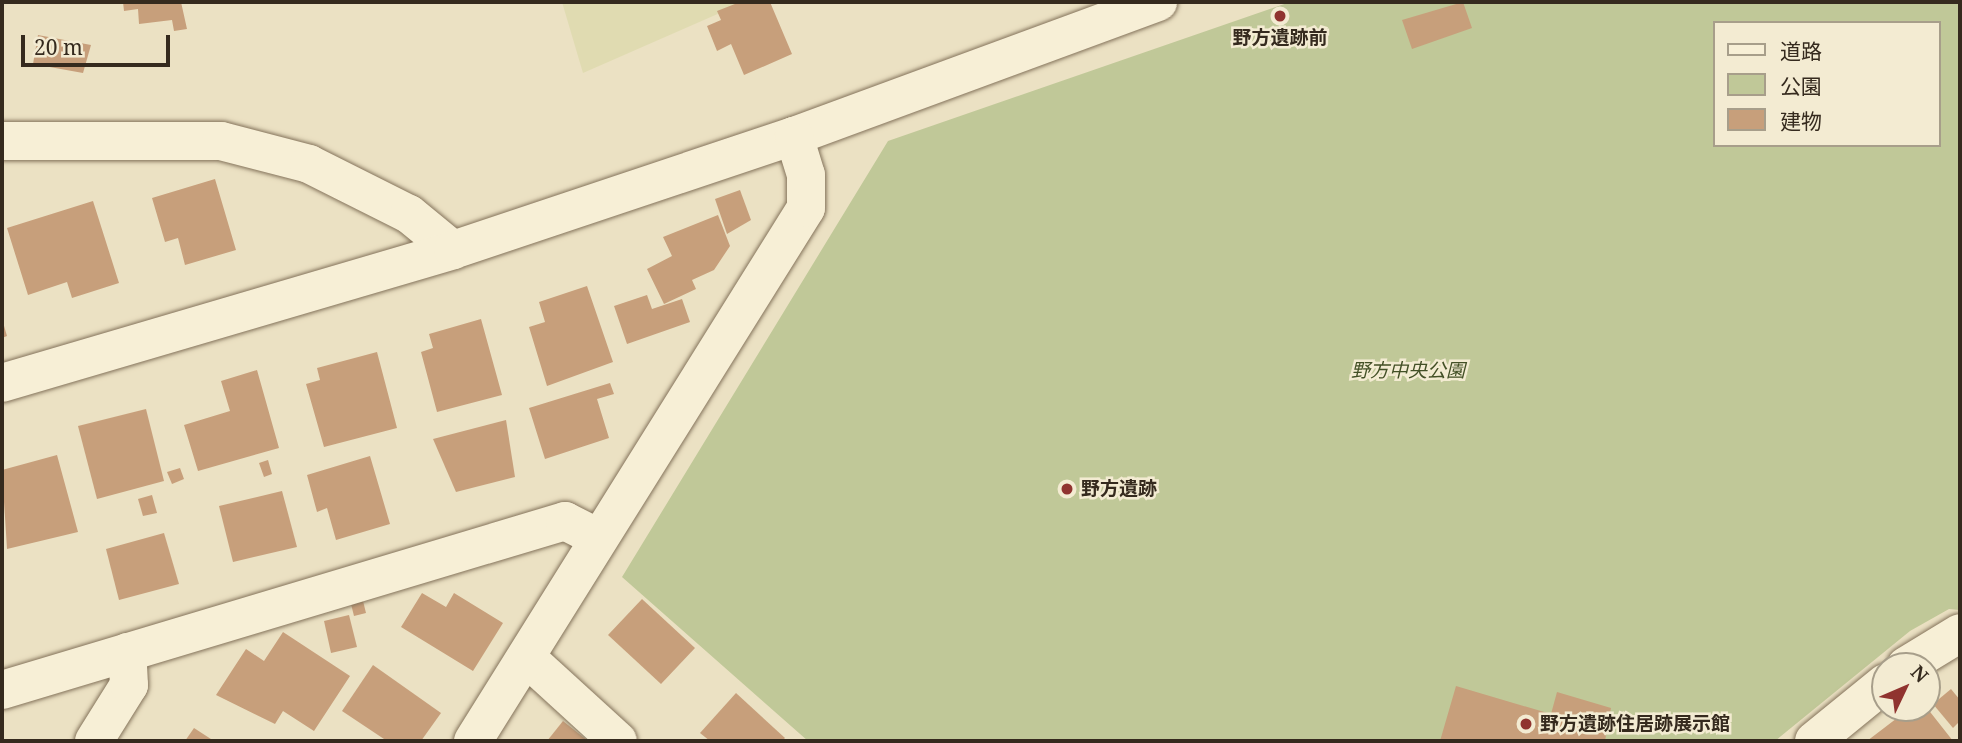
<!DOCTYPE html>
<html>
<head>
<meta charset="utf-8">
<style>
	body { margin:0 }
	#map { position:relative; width:1962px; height:743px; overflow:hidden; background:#ebe1c3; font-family:"Noto Serif","Noto Sans JP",serif }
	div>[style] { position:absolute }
	.farmland>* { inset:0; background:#e0dbb1 }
	.green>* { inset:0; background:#c0c898 }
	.building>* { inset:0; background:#c79f7b }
	.roads { filter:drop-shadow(0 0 2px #84735b) drop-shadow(0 0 2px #84735b) }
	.street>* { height:38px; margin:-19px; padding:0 19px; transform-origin:19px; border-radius:19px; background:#f7efd6 }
	.secondary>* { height:38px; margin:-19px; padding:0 19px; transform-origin:19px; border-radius:19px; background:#f7efd6 }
	.dots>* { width:19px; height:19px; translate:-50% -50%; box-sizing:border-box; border:4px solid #f3ebd2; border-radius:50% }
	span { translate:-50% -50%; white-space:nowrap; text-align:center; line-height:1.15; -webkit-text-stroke:5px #f3ebd2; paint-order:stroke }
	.poi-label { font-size:19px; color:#352a1e; font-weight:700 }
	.left { translate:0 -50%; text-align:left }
	.park-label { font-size:19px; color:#435026; font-style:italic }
	.frame { position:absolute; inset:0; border:4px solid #352a1e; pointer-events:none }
	.legend { position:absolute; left:1713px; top:21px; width:228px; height:126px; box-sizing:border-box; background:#f3ebd2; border:2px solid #a79e8a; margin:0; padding:9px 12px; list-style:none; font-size:21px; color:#352a1e }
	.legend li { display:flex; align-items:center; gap:14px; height:35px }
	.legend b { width:35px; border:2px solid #a79e8a }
	.north { position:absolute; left:1871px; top:652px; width:70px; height:70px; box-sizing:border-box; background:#f3ebd2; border:2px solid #a79e8a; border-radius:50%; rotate:46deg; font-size:19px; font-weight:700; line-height:28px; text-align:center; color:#352a1e }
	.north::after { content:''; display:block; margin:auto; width:24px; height:32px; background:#90332f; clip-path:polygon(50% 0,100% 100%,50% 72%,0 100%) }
	.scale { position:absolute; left:21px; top:35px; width:149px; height:32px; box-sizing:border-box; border:4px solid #352a1e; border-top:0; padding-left:9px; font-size:21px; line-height:24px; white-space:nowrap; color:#352a1e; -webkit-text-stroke:5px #f3ebd2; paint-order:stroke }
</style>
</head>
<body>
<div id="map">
	<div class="farmland">
		<div style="clip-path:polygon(562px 2px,745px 2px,583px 73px)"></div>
	</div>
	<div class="green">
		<div style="clip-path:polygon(evenodd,1290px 2px,1960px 2px,1960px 610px,1949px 609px,1910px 631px,1775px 741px,808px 741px,622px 577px,888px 141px,1290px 2px,1715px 23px,1939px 23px,1939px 145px,1715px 145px,1715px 23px)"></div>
	</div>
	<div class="building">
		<div style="clip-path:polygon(123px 2px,181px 2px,187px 29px,174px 31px,172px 20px,139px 24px,138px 9px,124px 11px)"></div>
		<div style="clip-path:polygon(740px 2px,770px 2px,792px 54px,744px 75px,731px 44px,717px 51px,707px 26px,721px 20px,717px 11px)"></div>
		<div style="clip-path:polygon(1463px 2px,1472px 28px,1412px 49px,1402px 20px)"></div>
		<div style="clip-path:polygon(38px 35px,91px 45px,83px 73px,33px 64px)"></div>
		<div style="clip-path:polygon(215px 179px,236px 250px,185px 265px,178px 238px,165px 242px,152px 198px)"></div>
		<div style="clip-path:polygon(740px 190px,751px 220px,727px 234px,715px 199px)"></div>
		<div style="clip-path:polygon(93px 201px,119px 283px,72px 298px,67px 282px,28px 295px,7px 228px)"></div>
		<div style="clip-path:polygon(718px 215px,730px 246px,714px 270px,692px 280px,696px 289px,664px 304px,647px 269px,672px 256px,663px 237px)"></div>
		<div style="clip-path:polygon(587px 286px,613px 362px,547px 386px,529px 327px,545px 322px,539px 302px)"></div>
		<div style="clip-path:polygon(647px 295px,652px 309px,682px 299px,690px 322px,627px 344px,614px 306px)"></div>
		<div style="clip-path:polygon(2px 319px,7px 336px,2px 338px)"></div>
		<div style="clip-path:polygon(481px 319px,502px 395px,437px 412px,421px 352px,433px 348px,429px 334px)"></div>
		<div style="clip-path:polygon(377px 352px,397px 428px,324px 447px,306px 384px,320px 380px,317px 368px)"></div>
		<div style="clip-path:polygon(257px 370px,279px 448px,198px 471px,184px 425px,230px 411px,221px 381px)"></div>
		<div style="clip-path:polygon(610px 383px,614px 394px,597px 399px,609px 438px,545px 459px,529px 408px)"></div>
		<div style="clip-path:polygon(146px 409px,164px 481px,97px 499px,78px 426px)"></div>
		<div style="clip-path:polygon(506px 420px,515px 477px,456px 492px,433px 439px)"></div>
		<div style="clip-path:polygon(57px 455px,78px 532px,7px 549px,2px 470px)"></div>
		<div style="clip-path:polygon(370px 456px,390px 524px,336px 540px,327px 508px,317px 512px,307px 475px)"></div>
		<div style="clip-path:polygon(268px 460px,272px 474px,264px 477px,259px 463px)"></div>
		<div style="clip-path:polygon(180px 468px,184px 479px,172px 484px,167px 472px)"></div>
		<div style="clip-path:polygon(282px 491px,297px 547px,233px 562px,219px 506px)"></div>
		<div style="clip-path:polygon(152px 495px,157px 513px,143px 516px,138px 499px)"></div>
		<div style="clip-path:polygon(164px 533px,179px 584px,119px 600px,106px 549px)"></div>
		<div style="clip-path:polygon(422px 593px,446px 607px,454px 593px,503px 623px,473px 671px,401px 627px)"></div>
		<div style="clip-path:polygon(642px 599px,695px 648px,661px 684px,608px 635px)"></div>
		<div style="clip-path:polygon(363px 601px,366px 613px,354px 616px,351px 604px)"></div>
		<div style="clip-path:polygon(349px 615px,357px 647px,331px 653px,324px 621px)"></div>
		<div style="clip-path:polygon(283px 632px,350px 676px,314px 731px,283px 711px,275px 724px,216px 695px,246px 649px,264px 661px)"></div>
		<div style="clip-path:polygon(373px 665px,441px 713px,421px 741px,387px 741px,342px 711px)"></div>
		<div style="clip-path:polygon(1456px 686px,1551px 714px,1557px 692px,1611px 708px,1605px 741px,1440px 741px)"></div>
		<div style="clip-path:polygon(1951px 689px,1960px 700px,1960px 721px,1953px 728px,1933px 704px)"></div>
		<div style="clip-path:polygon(736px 693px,785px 738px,782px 741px,710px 741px,700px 733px)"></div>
		<div style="clip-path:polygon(1927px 708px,1953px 741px,1867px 741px,1905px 712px,1910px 718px)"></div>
		<div style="clip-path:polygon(563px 721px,588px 741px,547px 741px)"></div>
		<div style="clip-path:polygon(194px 728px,214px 741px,185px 741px)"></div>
	</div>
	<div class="roads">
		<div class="street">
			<div style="left:527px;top:658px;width:123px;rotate:42.4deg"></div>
			<div style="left:1906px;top:666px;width:63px;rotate:-31.4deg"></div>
			<div style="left:2px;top:690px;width:588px;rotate:-16.71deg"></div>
			<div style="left:565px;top:521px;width:38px;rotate:27deg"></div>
			<div style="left:94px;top:741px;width:66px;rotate:-58deg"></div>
			<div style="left:129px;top:685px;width:33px;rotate:-93deg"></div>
			<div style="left:1814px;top:741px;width:92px;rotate:-39.2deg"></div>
		</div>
		<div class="secondary">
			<div style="left:2px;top:141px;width:219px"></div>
			<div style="left:221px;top:141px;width:91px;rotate:14.6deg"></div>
			<div style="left:309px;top:164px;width:112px;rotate:26.6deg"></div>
			<div style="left:409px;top:214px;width:57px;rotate:39.3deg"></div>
			<div style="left:2px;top:383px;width:470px;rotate:-16.4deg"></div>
			<div style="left:453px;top:250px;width:360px;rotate:-18.5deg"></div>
			<div style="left:794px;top:136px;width:388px;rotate:-20.2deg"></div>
			<div style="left:473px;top:741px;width:628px;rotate:-58deg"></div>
			<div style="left:806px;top:208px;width:33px;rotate:-90deg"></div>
			<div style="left:806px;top:175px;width:41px;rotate:-107.1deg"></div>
		</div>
	</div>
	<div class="dots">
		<div style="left:1280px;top:16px;background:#90332f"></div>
		<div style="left:1067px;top:489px;background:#90332f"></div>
		<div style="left:1526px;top:724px;background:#90332f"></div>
	</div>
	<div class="poi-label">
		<span style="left:1280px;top:38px">野方遺跡前</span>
		<span class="left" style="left:1081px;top:489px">野方遺跡</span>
		<span class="left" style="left:1540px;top:724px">野方遺跡住居跡展示館</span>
	</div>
	<div class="park-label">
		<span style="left:1408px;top:371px">野方中央公園</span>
	</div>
	<div class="frame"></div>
	<ul class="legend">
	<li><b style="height:9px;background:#f7efd6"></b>道路</li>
	<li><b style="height:19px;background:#c0c898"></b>公園</li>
	<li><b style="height:19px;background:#c79f7b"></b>建物</li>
	</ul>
	<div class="north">N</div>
	<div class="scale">20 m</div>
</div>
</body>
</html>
